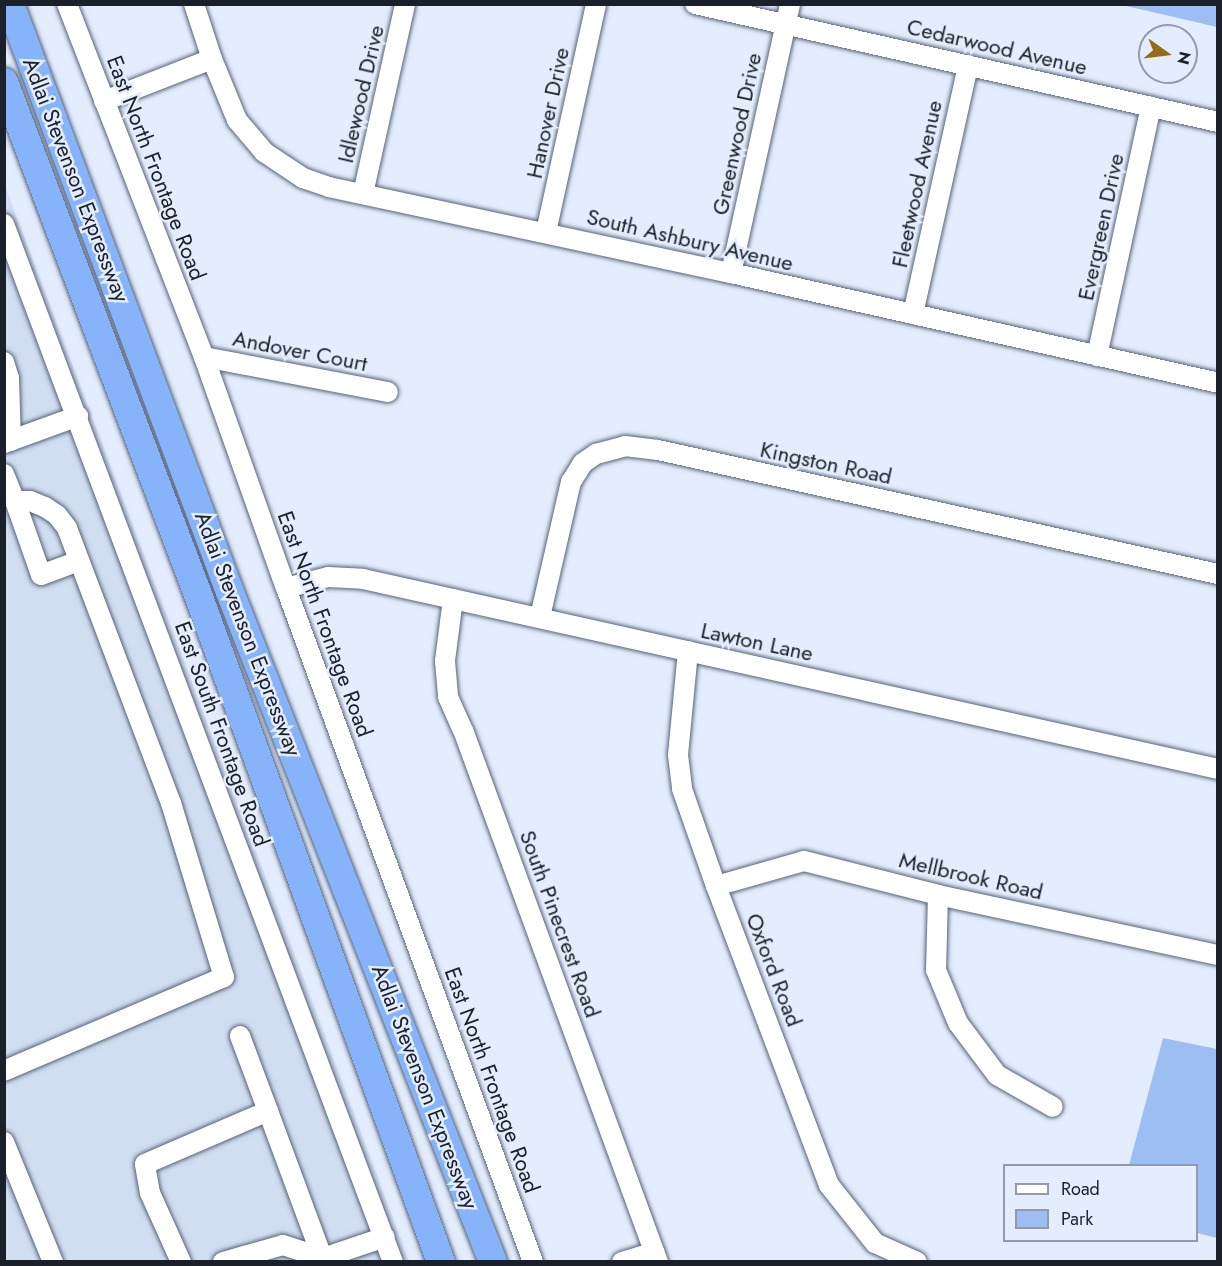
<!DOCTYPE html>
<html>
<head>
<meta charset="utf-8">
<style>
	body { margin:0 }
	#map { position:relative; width:1222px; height:1266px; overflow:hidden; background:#e4edfd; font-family:Jost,sans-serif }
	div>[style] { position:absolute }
	.built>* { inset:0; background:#d1ddf0 }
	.green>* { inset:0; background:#9dbef2 }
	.roads { filter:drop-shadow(0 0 2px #556379) drop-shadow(0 0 2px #556379) }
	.minor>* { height:20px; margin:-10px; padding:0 10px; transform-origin:10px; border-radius:10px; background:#fff }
	.highway>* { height:28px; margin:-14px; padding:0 14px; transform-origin:14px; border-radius:14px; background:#87b3fa }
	span { translate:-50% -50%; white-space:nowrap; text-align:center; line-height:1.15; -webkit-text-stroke:5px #e4edfd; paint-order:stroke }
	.street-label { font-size:22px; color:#1a2029 }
	.frame { position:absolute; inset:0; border:6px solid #1a2029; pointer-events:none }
	.legend { position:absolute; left:1003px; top:1164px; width:195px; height:78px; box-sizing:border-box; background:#e4edfd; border:2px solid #939ba8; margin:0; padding:8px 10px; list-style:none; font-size:18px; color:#1a2029 }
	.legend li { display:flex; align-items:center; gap:12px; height:30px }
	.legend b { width:30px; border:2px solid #939ba8 }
	.north { position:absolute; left:1138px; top:24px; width:60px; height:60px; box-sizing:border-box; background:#e4edfd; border:2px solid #939ba8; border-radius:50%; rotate:104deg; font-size:16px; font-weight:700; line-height:24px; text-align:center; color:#1a2029 }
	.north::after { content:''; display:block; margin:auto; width:21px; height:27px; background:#966c18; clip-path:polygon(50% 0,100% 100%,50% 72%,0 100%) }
</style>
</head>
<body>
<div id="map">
	<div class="built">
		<div style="clip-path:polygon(4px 183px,304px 979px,409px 1261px,5px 1261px)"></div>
	</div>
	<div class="green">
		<div style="clip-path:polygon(1122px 5px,1217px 5px,1217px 27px)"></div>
		<div style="clip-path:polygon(1163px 1038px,1217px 1049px,1217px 1238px,1197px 1233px,1196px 1166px,1129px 1165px)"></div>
	</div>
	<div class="roads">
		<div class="minor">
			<div style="left:67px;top:4px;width:379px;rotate:68.8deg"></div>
			<div style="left:204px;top:357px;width:245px;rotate:70.5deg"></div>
			<div style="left:286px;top:588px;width:718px;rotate:69.87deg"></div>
			<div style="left:194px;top:4px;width:58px;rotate:71.9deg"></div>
			<div style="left:212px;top:59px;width:66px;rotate:67.7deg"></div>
			<div style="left:237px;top:120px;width:42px;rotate:49.8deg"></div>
			<div style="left:264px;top:152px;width:47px;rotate:33.7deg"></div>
			<div style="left:303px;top:178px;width:28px;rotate:19deg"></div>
			<div style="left:329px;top:187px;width:411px;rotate:12.1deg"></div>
			<div style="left:731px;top:273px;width:499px;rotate:12.7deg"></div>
			<div style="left:695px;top:4px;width:536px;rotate:12.71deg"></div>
			<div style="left:104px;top:101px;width:116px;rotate:-21.3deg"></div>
			<div style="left:363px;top:194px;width:195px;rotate:-77.5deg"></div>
			<div style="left:4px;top:224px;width:1108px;rotate:69.46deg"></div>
			<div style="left:546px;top:232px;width:233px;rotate:-77.6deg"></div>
			<div style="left:731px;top:273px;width:275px;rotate:-77.6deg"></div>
			<div style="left:913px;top:314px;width:255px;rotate:-77.5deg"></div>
			<div style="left:1097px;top:356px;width:255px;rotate:-77.8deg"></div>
			<div style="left:204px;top:357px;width:187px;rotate:10.8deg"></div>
			<div style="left:4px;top:362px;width:17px;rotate:73deg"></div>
			<div style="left:9px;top:378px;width:63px;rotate:88.2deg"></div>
			<div style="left:4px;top:443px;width:79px;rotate:-20deg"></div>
			<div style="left:4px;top:474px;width:29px;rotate:68deg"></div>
			<div style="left:15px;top:501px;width:15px"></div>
			<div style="left:30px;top:501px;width:16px;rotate:22deg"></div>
			<div style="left:45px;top:507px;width:14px;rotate:34deg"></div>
			<div style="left:57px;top:515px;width:16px;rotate:52deg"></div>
			<div style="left:67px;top:528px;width:294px;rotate:69.3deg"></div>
			<div style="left:171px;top:803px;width:182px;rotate:73.1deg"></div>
			<div style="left:224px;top:977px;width:239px;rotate:156.9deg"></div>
			<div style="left:15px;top:501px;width:78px;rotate:70.6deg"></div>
			<div style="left:41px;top:575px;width:40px;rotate:-20.2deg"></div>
			<div style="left:286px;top:588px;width:43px;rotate:-14.7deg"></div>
			<div style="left:328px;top:577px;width:35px;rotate:3deg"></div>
			<div style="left:363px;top:579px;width:876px;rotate:12.53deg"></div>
			<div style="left:453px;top:599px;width:63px;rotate:97.4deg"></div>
			<div style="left:445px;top:661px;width:36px;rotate:85deg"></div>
			<div style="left:448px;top:697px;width:36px;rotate:66deg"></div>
			<div style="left:463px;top:730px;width:567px;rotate:69.87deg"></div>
			<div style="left:540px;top:617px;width:139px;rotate:-77.1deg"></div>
			<div style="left:571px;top:482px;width:22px;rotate:-58deg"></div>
			<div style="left:583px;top:463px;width:16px;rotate:-35deg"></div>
			<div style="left:596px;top:454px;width:30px;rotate:-15deg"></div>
			<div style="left:625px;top:446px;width:33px;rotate:7deg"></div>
			<div style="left:658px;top:450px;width:574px;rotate:12.49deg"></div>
			<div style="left:688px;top:651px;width:104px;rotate:95.5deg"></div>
			<div style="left:678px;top:755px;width:34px;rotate:83deg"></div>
			<div style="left:682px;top:789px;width:103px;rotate:70.7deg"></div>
			<div style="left:716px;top:886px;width:320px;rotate:69.3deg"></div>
			<div style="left:829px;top:1185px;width:74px;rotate:51.6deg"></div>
			<div style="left:875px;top:1243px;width:46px;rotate:24.3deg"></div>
			<div style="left:716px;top:886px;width:91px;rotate:-15.9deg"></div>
			<div style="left:804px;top:861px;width:138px;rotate:14.2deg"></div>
			<div style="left:938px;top:895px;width:286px;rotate:12.1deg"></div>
			<div style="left:938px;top:895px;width:75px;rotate:91.5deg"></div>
			<div style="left:936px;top:970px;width:57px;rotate:67.5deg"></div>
			<div style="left:958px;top:1023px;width:65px;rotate:53.1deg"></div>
			<div style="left:997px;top:1075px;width:64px;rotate:29.7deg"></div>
			<div style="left:240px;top:1036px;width:80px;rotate:69.5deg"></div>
			<div style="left:4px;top:1142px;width:130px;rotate:67.8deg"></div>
			<div style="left:181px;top:1262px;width:76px;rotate:-114.2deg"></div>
			<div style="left:150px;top:1193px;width:29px;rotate:-100deg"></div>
			<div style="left:145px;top:1164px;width:134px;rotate:-23.3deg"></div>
			<div style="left:268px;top:1111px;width:161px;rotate:69.7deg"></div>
			<div style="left:223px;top:1262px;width:62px;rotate:-15.8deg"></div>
			<div style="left:283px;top:1245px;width:42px;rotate:18deg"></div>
			<div style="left:320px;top:1262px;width:5px;rotate:-53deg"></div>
			<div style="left:323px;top:1258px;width:65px;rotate:-18.7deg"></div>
			<div style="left:622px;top:1262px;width:34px;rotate:-17deg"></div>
		</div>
		<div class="highway">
			<div style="left:10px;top:4px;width:628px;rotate:69.49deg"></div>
			<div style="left:230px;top:592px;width:720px;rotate:68.57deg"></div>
			<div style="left:4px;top:82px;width:554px;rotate:69.27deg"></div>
			<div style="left:200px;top:600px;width:705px;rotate:70deg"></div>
		</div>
	</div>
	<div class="street-label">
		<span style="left:997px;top:47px;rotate:13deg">Cedarwood Avenue</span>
		<span style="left:361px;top:94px;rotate:-77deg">Idlewood Drive</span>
		<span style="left:548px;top:113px;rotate:-78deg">Hanover Drive</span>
		<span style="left:737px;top:134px;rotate:-78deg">Greenwood Drive</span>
		<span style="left:156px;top:168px;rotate:69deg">East North Frontage Road</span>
		<span style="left:76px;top:180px;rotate:69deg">Adlai Stevenson Expressway</span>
		<span style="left:917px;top:184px;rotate:-78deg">Fleetwood Avenue</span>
		<span style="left:1101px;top:227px;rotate:-78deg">Evergreen Drive</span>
		<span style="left:690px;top:240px;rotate:13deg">South Ashbury Avenue</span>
		<span style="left:300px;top:351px;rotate:11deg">Andover Court</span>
		<span style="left:826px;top:463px;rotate:12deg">Kingston Road</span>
		<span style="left:325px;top:624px;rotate:70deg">East North Frontage Road</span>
		<span style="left:248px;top:634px;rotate:69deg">Adlai Stevenson Expressway</span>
		<span style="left:757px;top:642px;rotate:12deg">Lawton Lane</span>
		<span style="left:222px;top:734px;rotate:70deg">East South Frontage Road</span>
		<span style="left:971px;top:876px;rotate:13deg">Mellbrook Road</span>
		<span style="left:560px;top:924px;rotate:70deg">South Pinecrest Road</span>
		<span style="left:774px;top:970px;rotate:69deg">Oxford Road</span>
		<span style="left:492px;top:1080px;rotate:70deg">East North Frontage Road</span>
		<span style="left:425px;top:1087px;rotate:69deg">Adlai Stevenson Expressway</span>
	</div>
	<div class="frame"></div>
	<ul class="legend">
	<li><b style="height:8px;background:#fff"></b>Road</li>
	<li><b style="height:16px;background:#9dbef2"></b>Park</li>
	</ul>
	<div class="north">N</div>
</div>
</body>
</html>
